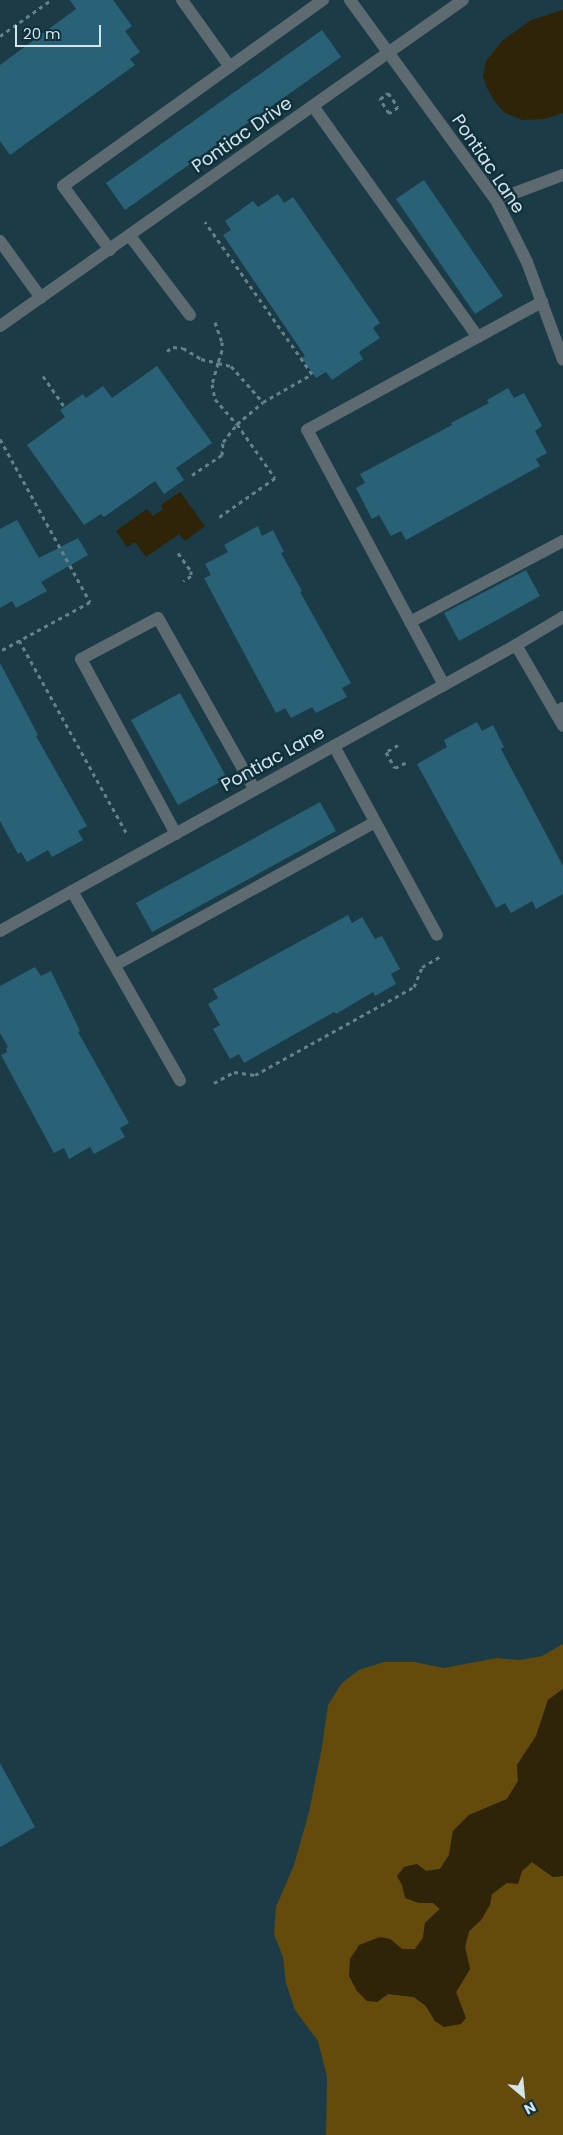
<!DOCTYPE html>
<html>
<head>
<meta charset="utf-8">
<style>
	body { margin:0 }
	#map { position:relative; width:563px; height:2135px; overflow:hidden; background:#1b3b46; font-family:Poppins,sans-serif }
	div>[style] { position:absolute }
	.green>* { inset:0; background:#644b0b }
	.water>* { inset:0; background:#2f2308 }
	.building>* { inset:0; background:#296276 }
	.path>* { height:3px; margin-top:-1.5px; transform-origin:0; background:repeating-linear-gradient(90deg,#67818a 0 4px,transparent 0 8px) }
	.minor>* { height:12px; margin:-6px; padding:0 6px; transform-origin:6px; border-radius:6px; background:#5d6b70 }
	span { translate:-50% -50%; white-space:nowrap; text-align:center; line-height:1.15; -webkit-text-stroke:5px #10313c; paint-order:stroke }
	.street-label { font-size:18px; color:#d3e5ec }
	.north { position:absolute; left:498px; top:2070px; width:50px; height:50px; -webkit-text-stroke:4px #10313c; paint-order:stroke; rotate:152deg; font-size:14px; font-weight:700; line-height:20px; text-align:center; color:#d3e5ec }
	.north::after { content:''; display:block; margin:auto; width:18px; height:22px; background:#d3e5ec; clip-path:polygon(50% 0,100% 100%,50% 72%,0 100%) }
	.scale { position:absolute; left:15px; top:25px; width:86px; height:22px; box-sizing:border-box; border:2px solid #d3e5ec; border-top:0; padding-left:6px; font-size:15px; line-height:18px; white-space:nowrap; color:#d3e5ec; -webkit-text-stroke:4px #10313c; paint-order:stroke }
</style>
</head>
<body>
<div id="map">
	<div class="green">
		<div style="clip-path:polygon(563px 1644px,563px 1689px,548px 1700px,536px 1736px,517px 1765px,518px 1781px,507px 1799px,469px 1815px,453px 1831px,449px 1855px,440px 1869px,426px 1871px,417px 1864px,404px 1867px,419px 1903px,433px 1902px,440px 1909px,425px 1923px,423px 1938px,415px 1949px,402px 1949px,390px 1939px,377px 2002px,388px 1994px,414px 1997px,426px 2006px,435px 2021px,463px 2009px,457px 2001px,456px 1992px,470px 1969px,465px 1948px,469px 1931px,481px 1920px,489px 1905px,492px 1894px,532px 1862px,553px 1877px,563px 1876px,563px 2135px,326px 2135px,327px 2077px,318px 2041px,295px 2010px,286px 1983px,283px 1957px,274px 1934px,276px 1907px,294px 1865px,309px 1812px,322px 1747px,328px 1705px,342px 1683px,359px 1670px,384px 1662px,414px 1662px,444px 1668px,497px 1658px,520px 1660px,542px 1656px)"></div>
	</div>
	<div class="water">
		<div style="clip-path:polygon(563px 10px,563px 113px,544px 119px,523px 120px,505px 113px,495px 102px,487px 88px,483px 76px,486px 61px,502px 41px,531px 20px)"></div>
		<div style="clip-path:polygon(180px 492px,205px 526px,185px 541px,179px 534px,146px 557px,135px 542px,127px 547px,116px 531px,147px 509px,153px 516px,163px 509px,161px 505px)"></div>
		<div style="clip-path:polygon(563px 1689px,563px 1876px,553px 1877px,532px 1862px,522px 1871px,518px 1884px,507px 1883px,492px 1894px,490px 1905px,481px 1920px,469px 1931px,465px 1947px,470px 1969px,456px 1992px,466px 2018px,461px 2024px,444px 2027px,435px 2021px,426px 2006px,414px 1997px,388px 1994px,377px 2002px,367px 2001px,357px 1991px,349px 1976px,350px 1959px,359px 1945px,380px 1937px,390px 1939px,402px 1949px,415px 1949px,423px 1938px,425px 1923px,440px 1909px,433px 1903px,419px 1903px,405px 1898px,402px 1885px,397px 1876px,404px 1867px,417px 1864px,426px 1871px,440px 1869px,449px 1855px,453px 1831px,469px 1815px,507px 1799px,518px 1781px,517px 1765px,536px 1736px,548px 1700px)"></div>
	</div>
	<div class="building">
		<div style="clip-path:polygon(70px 0,113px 0,132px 26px,125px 31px,140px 52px,130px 59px,135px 65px,10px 155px,0 141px,0 65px,76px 9px)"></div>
		<div style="clip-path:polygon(322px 30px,341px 57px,125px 210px,106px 183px)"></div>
		<div style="clip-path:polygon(424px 180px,503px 296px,475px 314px,396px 199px)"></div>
		<div style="clip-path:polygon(278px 194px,284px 203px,293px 197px,380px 323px,373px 328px,380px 338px,359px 352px,363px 359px,332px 380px,326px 372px,316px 378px,302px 358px,305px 356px,223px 235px,231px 230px,225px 221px,253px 201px,258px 207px)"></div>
		<div style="clip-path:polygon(157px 366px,212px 443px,176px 468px,184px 480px,164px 494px,155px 481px,104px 517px,101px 514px,84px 525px,27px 445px,65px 417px,60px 410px,83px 394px,86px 398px,103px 386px,112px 398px)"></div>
		<div style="clip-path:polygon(508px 388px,514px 398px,524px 393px,542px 426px,535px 431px,547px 453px,536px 459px,540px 466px,406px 540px,401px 531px,391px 536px,379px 515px,372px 519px,356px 488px,365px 483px,360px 474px,452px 425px,451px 423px,489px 403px,487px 400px)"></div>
		<div style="clip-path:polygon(17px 520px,39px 558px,78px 538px,88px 555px,41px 582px,47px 591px,16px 608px,12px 601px,0 608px,0 529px)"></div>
		<div style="clip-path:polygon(258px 526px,262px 536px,273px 530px,284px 552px,281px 553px,302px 591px,300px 592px,351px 683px,342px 688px,347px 697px,316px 713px,312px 707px,291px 718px,285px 708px,276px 713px,204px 578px,211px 575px,205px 564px,228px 552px,224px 545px)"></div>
		<div style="clip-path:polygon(526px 570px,540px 596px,459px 641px,444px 613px)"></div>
		<div style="clip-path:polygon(0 663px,38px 735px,36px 736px,87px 826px,78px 831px,83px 840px,52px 857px,48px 850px,27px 862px,21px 852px,18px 854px,0 821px)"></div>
		<div style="clip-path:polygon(180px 693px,227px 778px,178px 805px,131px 720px)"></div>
		<div style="clip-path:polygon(477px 722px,482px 731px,493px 725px,504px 747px,501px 749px,563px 866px,563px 894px,536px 909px,532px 901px,511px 913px,505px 903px,496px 908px,417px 764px,447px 747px,444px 740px)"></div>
		<div style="clip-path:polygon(320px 802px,336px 831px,152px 932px,136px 903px)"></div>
		<div style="clip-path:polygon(348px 915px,352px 923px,362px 917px,375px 939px,382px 936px,400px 969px,391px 974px,396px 984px,375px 996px,373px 992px,336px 1014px,334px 1012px,244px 1063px,239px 1054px,230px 1059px,213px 1029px,220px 1025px,208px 1004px,218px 998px,213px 989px)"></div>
		<div style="clip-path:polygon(35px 967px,41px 976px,51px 971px,80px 1031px,78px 1032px,129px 1123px,120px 1128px,125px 1137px,94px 1154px,90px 1147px,69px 1159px,64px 1148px,54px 1153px,1px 1055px,7px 1052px,6px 1048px,8px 1047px,0 1033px,0 986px)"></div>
		<div style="clip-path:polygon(0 1763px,35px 1827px,0 1847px)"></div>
	</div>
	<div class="path">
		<div style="left:0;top:36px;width:62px;rotate:-35.2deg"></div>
		<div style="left:388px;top:93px;width:17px;rotate:54deg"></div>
		<div style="left:398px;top:107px;width:11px;rotate:146deg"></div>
		<div style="left:389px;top:113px;width:17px;rotate:-123deg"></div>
		<div style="left:380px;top:99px;width:10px;rotate:-37deg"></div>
		<div style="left:215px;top:322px;width:21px;rotate:71deg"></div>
		<div style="left:222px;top:342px;width:8px;rotate:90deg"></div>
		<div style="left:222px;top:350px;width:14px;rotate:107deg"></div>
		<div style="left:218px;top:363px;width:13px;rotate:13deg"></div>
		<div style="left:231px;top:366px;width:48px;rotate:48.4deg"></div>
		<div style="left:167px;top:351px;width:7px;rotate:-34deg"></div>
		<div style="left:173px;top:347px;width:10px;rotate:6deg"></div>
		<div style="left:183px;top:348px;width:21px;rotate:31deg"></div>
		<div style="left:201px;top:359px;width:17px;rotate:13deg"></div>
		<div style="left:218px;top:363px;width:22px;rotate:106deg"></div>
		<div style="left:212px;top:384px;width:15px;rotate:79deg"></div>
		<div style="left:215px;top:399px;width:33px;rotate:49deg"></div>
		<div style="left:237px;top:424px;width:66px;rotate:54.9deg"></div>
		<div style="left:275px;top:478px;width:68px;rotate:145.1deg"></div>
		<div style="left:43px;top:376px;width:37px;rotate:55deg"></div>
		<div style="left:0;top:439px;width:186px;rotate:61.1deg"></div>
		<div style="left:90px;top:602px;width:102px;rotate:151.4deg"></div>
		<div style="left:192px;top:475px;width:36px;rotate:-34deg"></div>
		<div style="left:222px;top:455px;width:13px;rotate:-86deg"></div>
		<div style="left:223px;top:442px;width:23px;rotate:-52deg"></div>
		<div style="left:237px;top:424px;width:34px;rotate:-40deg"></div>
		<div style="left:263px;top:402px;width:56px;rotate:-29.7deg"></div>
		<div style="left:312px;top:374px;width:186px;rotate:-125.1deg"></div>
		<div style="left:178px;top:553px;width:22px;rotate:54deg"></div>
		<div style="left:191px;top:571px;width:5px;rotate:90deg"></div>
		<div style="left:191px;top:576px;width:9px;rotate:148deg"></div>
		<div style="left:19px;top:640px;width:222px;rotate:60.9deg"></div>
		<div style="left:398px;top:745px;width:14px;rotate:150deg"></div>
		<div style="left:386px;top:752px;width:18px;rotate:61deg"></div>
		<div style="left:395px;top:768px;width:13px;rotate:-27deg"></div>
		<div style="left:214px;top:1083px;width:23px;rotate:-29deg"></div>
		<div style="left:234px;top:1072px;width:21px;rotate:8deg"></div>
		<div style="left:255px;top:1075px;width:182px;rotate:-29deg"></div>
		<div style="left:414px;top:987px;width:22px;rotate:-68deg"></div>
		<div style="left:422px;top:967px;width:22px;rotate:-30deg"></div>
	</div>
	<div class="minor">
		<div style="left:182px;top:0;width:82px;rotate:54.4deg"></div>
		<div style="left:350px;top:0;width:248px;rotate:53.9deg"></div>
		<div style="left:496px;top:200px;width:69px;rotate:63.4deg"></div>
		<div style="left:527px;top:262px;width:104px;rotate:69.8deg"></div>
		<div style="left:313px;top:106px;width:284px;rotate:54.5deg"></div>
		<div style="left:496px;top:200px;width:72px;rotate:-20.5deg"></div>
		<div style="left:130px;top:236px;width:99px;rotate:52.8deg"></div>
		<div style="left:0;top:241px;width:70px;rotate:54.3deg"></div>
		<div style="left:110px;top:250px;width:79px;rotate:-126.3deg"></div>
		<div style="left:63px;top:186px;width:320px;rotate:-35.6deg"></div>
		<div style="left:0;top:326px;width:566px;rotate:-35.15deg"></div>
		<div style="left:410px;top:622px;width:173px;rotate:-27.9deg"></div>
		<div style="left:516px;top:645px;width:78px;rotate:59.8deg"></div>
		<div style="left:555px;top:712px;width:9px;rotate:-27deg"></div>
		<div style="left:444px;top:685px;width:289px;rotate:-118.2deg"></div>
		<div style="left:307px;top:430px;width:268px;rotate:-28.6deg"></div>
		<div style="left:555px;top:712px;width:16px;rotate:60deg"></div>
		<div style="left:334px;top:746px;width:215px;rotate:61.4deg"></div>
		<div style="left:176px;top:834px;width:199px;rotate:-118.5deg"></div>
		<div style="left:81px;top:659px;width:87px;rotate:-28deg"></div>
		<div style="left:158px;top:618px;width:197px;rotate:60.6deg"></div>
		<div style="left:72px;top:891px;width:218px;rotate:60.3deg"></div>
		<div style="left:0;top:931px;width:590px;rotate:-29deg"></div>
		<div style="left:516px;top:645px;width:55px;rotate:-30.8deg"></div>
		<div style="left:115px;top:965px;width:297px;rotate:-28.8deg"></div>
	</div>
	<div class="street-label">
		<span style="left:242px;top:135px;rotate:-35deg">Pontiac Drive</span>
		<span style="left:488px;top:164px;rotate:56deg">Pontiac Lane</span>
		<span style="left:273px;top:759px;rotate:-29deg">Pontiac Lane</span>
	</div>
	<div class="north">N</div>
	<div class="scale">20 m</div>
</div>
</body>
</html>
